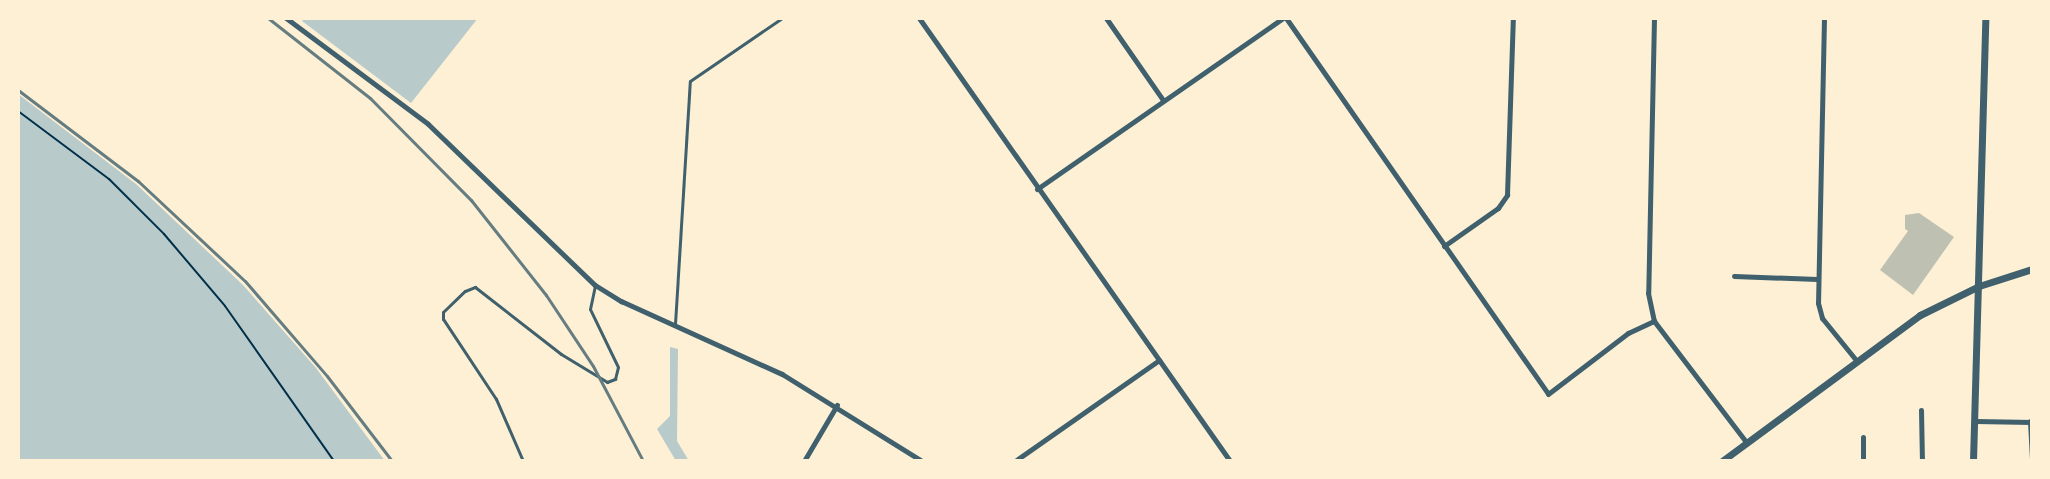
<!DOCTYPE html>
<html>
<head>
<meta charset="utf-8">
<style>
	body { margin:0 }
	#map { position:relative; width:2050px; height:479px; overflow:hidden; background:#fdf0d5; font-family:"Nunito Sans",sans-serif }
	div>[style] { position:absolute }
	.green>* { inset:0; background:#b9caca }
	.building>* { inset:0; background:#bec0b2 }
	.path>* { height:2px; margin:-1px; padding:0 1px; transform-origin:1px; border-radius:1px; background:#003049 }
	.service>* { height:3px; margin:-1.5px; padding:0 1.5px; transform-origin:1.5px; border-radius:1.5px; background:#3f606c }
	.minor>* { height:5px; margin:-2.5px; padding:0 2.5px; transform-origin:2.5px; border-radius:2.5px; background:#3f606c }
	.tertiary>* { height:7px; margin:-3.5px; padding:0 3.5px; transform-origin:3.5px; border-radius:3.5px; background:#3f606c }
	.rail>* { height:3px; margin:-1.5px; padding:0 1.5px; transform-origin:1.5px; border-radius:1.5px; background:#657d81 }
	span { translate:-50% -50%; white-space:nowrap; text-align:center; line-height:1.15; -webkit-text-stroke:6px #fdf0d5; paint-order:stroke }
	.frame { position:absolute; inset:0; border:20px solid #fdf0d5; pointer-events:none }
</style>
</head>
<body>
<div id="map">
	<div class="green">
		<div style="clip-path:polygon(305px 18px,478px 18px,411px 103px,302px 21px)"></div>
		<div style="clip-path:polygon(18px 94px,136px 184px,243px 285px,316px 368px,385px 461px,18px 461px)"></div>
		<div style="clip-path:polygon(670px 347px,678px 349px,677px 441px,689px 461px,676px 461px,657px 429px,670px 416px)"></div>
	</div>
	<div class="building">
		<div style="clip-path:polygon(1919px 213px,1954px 237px,1913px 295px,1880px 270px,1908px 231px,1905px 229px,1905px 215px)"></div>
	</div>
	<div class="path">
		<div style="left:18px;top:111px;width:114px;rotate:36.8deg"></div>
		<div style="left:109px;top:179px;width:78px;rotate:45deg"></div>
		<div style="left:164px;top:234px;width:94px;rotate:49.7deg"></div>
		<div style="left:225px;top:306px;width:189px;rotate:54.9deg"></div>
	</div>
	<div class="service">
		<div style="left:675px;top:324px;width:243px;rotate:-86.5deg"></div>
		<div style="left:690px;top:81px;width:112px;rotate:-34.4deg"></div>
		<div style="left:523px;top:461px;width:68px;rotate:-113.5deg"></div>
		<div style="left:496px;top:399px;width:96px;rotate:-123.5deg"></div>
		<div style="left:443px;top:319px;width:7px;rotate:-90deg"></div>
		<div style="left:443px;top:312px;width:30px;rotate:-44deg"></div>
		<div style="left:465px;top:291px;width:11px;rotate:-22deg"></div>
		<div style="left:475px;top:287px;width:109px;rotate:37.9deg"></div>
		<div style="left:561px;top:354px;width:54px;rotate:31.3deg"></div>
		<div style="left:607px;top:382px;width:9px;rotate:-21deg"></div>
		<div style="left:615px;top:379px;width:12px;rotate:-76deg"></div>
		<div style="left:618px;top:367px;width:64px;rotate:-115.8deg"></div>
		<div style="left:590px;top:309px;width:25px;rotate:-78deg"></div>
	</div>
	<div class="minor">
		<div style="left:286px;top:18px;width:177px;rotate:36.7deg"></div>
		<div style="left:428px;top:124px;width:232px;rotate:44deg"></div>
		<div style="left:595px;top:285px;width:31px;rotate:32deg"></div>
		<div style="left:621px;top:301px;width:177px;rotate:24.4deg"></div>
		<div style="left:782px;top:374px;width:165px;rotate:31.9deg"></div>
		<div style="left:919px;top:18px;width:541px;rotate:54.93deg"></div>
		<div style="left:1106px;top:18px;width:100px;rotate:55.2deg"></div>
		<div style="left:1286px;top:18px;width:458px;rotate:55.1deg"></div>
		<div style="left:1548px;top:394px;width:101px;rotate:-37.3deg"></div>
		<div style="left:1628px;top:333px;width:29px;rotate:-25deg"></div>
		<div style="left:1654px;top:18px;width:275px;rotate:91.2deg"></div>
		<div style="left:1648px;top:293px;width:29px;rotate:78deg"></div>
		<div style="left:1654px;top:321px;width:153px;rotate:52.7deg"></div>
		<div style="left:1824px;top:18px;width:285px;rotate:91.2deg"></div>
		<div style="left:1818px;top:303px;width:16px;rotate:75deg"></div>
		<div style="left:1822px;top:318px;width:54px;rotate:51deg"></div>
		<div style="left:1037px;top:189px;width:300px;rotate:-34.8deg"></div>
		<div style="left:1444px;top:246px;width:66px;rotate:-35.1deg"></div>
		<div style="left:1498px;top:208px;width:16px;rotate:-55deg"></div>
		<div style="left:1507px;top:195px;width:177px;rotate:-88.1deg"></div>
		<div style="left:1734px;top:276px;width:83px;rotate:2.1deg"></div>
		<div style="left:1921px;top:410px;width:51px;rotate:88.9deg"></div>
		<div style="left:1975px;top:421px;width:57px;rotate:1deg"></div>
		<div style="left:2030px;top:421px;width:38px;rotate:87deg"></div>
		<div style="left:804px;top:461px;width:65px;rotate:-59.5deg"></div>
		<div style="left:1015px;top:461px;width:176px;rotate:-35deg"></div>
		<div style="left:1863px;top:461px;width:24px;rotate:-90deg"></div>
	</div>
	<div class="tertiary">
		<div style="left:1722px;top:461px;width:246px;rotate:-36.4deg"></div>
		<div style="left:1920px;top:315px;width:66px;rotate:-26.2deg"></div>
		<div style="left:1979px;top:286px;width:56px;rotate:-17.8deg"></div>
		<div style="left:1973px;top:461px;width:443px;rotate:-88.4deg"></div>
	</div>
	<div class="rail">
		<div style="left:268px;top:18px;width:130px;rotate:38.1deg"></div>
		<div style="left:370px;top:98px;width:144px;rotate:45.3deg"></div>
		<div style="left:471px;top:200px;width:121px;rotate:51.7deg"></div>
		<div style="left:546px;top:295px;width:85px;rotate:56.5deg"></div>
		<div style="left:593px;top:366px;width:107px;rotate:62.2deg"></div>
		<div style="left:18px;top:90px;width:151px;rotate:37.2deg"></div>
		<div style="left:138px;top:181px;width:146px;rotate:43.1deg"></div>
		<div style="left:245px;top:281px;width:125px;rotate:49.2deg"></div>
		<div style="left:327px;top:376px;width:107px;rotate:52.6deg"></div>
	</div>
	<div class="frame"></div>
</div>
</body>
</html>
